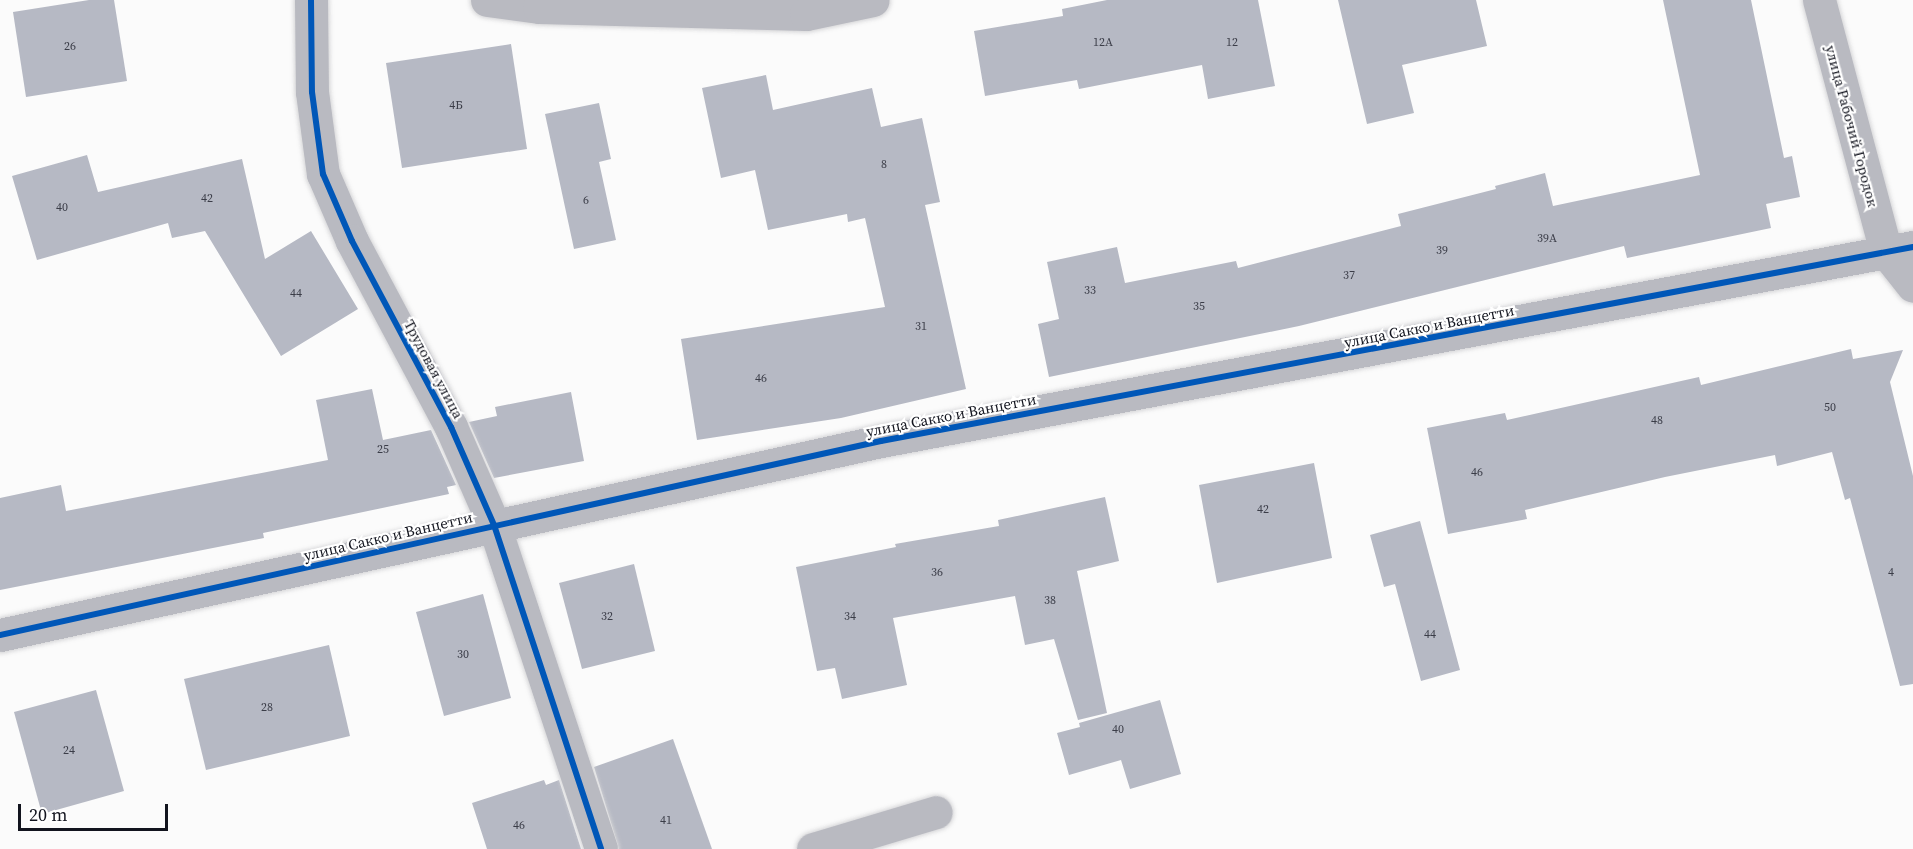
<!DOCTYPE html>
<html>
<head>
<meta charset="utf-8">
<style>
	body { margin:0 }
	#map { position:relative; width:1913px; height:849px; overflow:hidden; background:#fbfbfb; font-family:"Source Serif 4",serif }
	div>[style] { position:absolute }
	.building>* { inset:0; background:#b6b9c4 }
	.roads { filter:drop-shadow(0 0 2px #d6d6d8) drop-shadow(0 0 2px #d6d6d8) }
	.minor>* { height:33px; margin:-16.5px; padding:0 16.5px; transform-origin:16.5px; border-radius:16.5px; background:#b9bac1 }
	.cycleway>* { height:6px; margin:-3px; padding:0 3px; transform-origin:3px; border-radius:3px; background:#0057b8 }
	span { translate:-50% -50%; white-space:nowrap; text-align:center; line-height:1.15; -webkit-text-stroke:4.5px #fff; paint-order:stroke }
	.number-label { font-size:12px; color:#3b3d48 }
	.number-label span { -webkit-text-stroke-width:0 }
	.street-label { font-size:15px; color:#12141e }
	.scale { position:absolute; left:18px; top:804px; width:150px; height:27px; box-sizing:border-box; border:3px solid #12141e; border-top:0; padding-left:8px; font-size:18px; line-height:21px; white-space:nowrap; color:#12141e; -webkit-text-stroke:4px #fff; paint-order:stroke }
</style>
</head>
<body>
<div id="map">
	<div class="building">
		<div style="clip-path:polygon(89px 0,114px 0,127px 81px,26px 97px,13px 12px)"></div>
		<div style="clip-path:polygon(1107px 0,1258px 0,1275px 86px,1208px 99px,1202px 65px,1079px 89px,1077px 80px,985px 96px,974px 31px,1063px 16px,1062px 9px)"></div>
		<div style="clip-path:polygon(1338px 0,1476px 0,1487px 46px,1402px 65px,1414px 113px,1367px 124px)"></div>
		<div style="clip-path:polygon(1663px 0,1751px 0,1784px 158px,1792px 156px,1800px 197px,1766px 204px,1771px 228px,1627px 258px,1624px 246px,1299px 326px,1049px 377px,1038px 324px,1059px 319px,1047px 262px,1117px 247px,1125px 283px,1236px 261px,1238px 268px,1401px 226px,1398px 214px,1496px 189px,1495px 186px,1545px 173px,1553px 206px,1700px 175px)"></div>
		<div style="clip-path:polygon(511px 44px,527px 149px,402px 168px,386px 63px)"></div>
		<div style="clip-path:polygon(766px 75px,773px 110px,872px 88px,881px 127px,922px 118px,940px 202px,925px 205px,966px 389px,841px 418px,697px 440px,681px 339px,885px 307px,865px 218px,848px 222px,847px 214px,768px 230px,755px 170px,721px 178px,702px 88px)"></div>
		<div style="clip-path:polygon(599px 103px,611px 159px,599px 162px,616px 240px,574px 249px,545px 114px)"></div>
		<div style="clip-path:polygon(87px 155px,98px 192px,242px 159px,265px 259px,311px 231px,358px 309px,281px 356px,205px 231px,172px 238px,168px 223px,37px 260px,12px 176px)"></div>
		<div style="clip-path:polygon(1851px 349px,1853px 359px,1903px 350px,1890px 382px,1913px 476px,1913px 684px,1900px 686px,1850px 498px,1845px 500px,1832px 452px,1777px 466px,1775px 455px,1665px 477px,1525px 510px,1527px 519px,1448px 534px,1427px 428px,1505px 413px,1507px 420px,1699px 377px,1701px 385px)"></div>
		<div style="clip-path:polygon(372px 389px,383px 440px,431px 430px,456px 485px,447px 487px,449px 494px,263px 533px,264px 538px,0 590px,0 498px,61px 485px,66px 511px,328px 460px,316px 400px)"></div>
		<div style="clip-path:polygon(571px 392px,584px 461px,494px 478px,469px 422px,497px 416px,495px 407px)"></div>
		<div style="clip-path:polygon(1314px 463px,1332px 558px,1217px 583px,1199px 485px)"></div>
		<div style="clip-path:polygon(1105px 497px,1119px 561px,1077px 571px,1107px 713px,1078px 720px,1054px 639px,1025px 645px,1015px 596px,893px 618px,907px 685px,842px 699px,835px 668px,817px 671px,796px 567px,896px 547px,895px 544px,999px 526px,998px 520px)"></div>
		<div style="clip-path:polygon(1420px 521px,1460px 670px,1421px 681px,1395px 584px,1384px 587px,1370px 535px)"></div>
		<div style="clip-path:polygon(634px 564px,655px 651px,582px 669px,559px 583px)"></div>
		<div style="clip-path:polygon(483px 594px,511px 698px,444px 716px,416px 612px)"></div>
		<div style="clip-path:polygon(329px 645px,350px 736px,206px 770px,184px 679px)"></div>
		<div style="clip-path:polygon(96px 690px,124px 791px,42px 814px,14px 712px)"></div>
		<div style="clip-path:polygon(1160px 700px,1181px 774px,1130px 789px,1121px 760px,1069px 775px,1057px 733px,1080px 727px,1079px 723px)"></div>
		<div style="clip-path:polygon(673px 739px,712px 849px,619px 849px,594px 767px)"></div>
		<div style="clip-path:polygon(544px 780px,546px 785px,559px 780px,581px 849px,487px 849px,472px 803px)"></div>
	</div>
	<div class="roads">
		<div class="minor">
			<div style="left:311px;top:0;width:92px;rotate:89.4deg"></div>
			<div style="left:312px;top:92px;width:83px;rotate:82.4deg"></div>
			<div style="left:323px;top:174px;width:73px;rotate:66.6deg"></div>
			<div style="left:352px;top:241px;width:211px;rotate:62deg"></div>
			<div style="left:451px;top:427px;width:107px;rotate:66.3deg"></div>
			<div style="left:494px;top:525px;width:341px;rotate:71.7deg"></div>
			<div style="left:487px;top:0;width:52px;rotate:7.7deg"></div>
			<div style="left:539px;top:7px;width:267px;rotate:1.5deg"></div>
			<div style="left:806px;top:14px;width:68px;rotate:-11.8deg"></div>
			<div style="left:1819px;top:0;width:261px;rotate:75.1deg"></div>
			<div style="left:1886px;top:252px;width:43px;rotate:51.5deg"></div>
			<div style="left:0;top:635px;width:902px;rotate:-12.42deg"></div>
			<div style="left:881px;top:441px;width:1050px;rotate:-10.65deg"></div>
			<div style="left:813px;top:849px;width:128px;rotate:-16.7deg"></div>
		</div>
	</div>
	<div class="cycleway">
		<div style="left:311px;top:0;width:92px;rotate:89.4deg"></div>
		<div style="left:312px;top:92px;width:83px;rotate:82.4deg"></div>
		<div style="left:323px;top:174px;width:73px;rotate:66.6deg"></div>
		<div style="left:352px;top:241px;width:211px;rotate:62deg"></div>
		<div style="left:451px;top:427px;width:107px;rotate:66.3deg"></div>
		<div style="left:494px;top:525px;width:341px;rotate:71.7deg"></div>
		<div style="left:0;top:635px;width:902px;rotate:-12.42deg"></div>
		<div style="left:881px;top:441px;width:1050px;rotate:-10.65deg"></div>
	</div>
	<div class="number-label">
		<span style="left:1103px;top:43px">12А</span>
		<span style="left:1232px;top:43px">12</span>
		<span style="left:70px;top:47px">26</span>
		<span style="left:456px;top:106px">4Б</span>
		<span style="left:884px;top:165px">8</span>
		<span style="left:207px;top:199px">42</span>
		<span style="left:586px;top:201px">6</span>
		<span style="left:62px;top:208px">40</span>
		<span style="left:1547px;top:239px">39А</span>
		<span style="left:1442px;top:251px">39</span>
		<span style="left:1349px;top:276px">37</span>
		<span style="left:1090px;top:291px">33</span>
		<span style="left:296px;top:294px">44</span>
		<span style="left:1199px;top:307px">35</span>
		<span style="left:921px;top:327px">31</span>
		<span style="left:761px;top:379px">46</span>
		<span style="left:1830px;top:408px">50</span>
		<span style="left:1657px;top:421px">48</span>
		<span style="left:383px;top:450px">25</span>
		<span style="left:1477px;top:473px">46</span>
		<span style="left:1263px;top:510px">42</span>
		<span style="left:937px;top:573px">36</span>
		<span style="left:1891px;top:573px">4</span>
		<span style="left:1050px;top:601px">38</span>
		<span style="left:607px;top:617px">32</span>
		<span style="left:850px;top:617px">34</span>
		<span style="left:1430px;top:635px">44</span>
		<span style="left:463px;top:655px">30</span>
		<span style="left:267px;top:708px">28</span>
		<span style="left:1118px;top:730px">40</span>
		<span style="left:69px;top:751px">24</span>
		<span style="left:666px;top:821px">41</span>
		<span style="left:519px;top:826px">46</span>
	</div>
	<div class="street-label">
		<span style="left:1852px;top:126px;rotate:75deg">улица Рабочий Городок</span>
		<span style="left:1429px;top:326px;rotate:-11deg">улица Сакко и Ванцетти</span>
		<span style="left:434px;top:369px;rotate:62deg">Трудовая улица</span>
		<span style="left:951px;top:415px;rotate:-11deg">улица Сакко и Ванцетти</span>
		<span style="left:388px;top:536px;rotate:-13deg">улица Сакко и Ванцетти</span>
	</div>
	<div class="scale">20 m</div>
</div>
</body>
</html>
